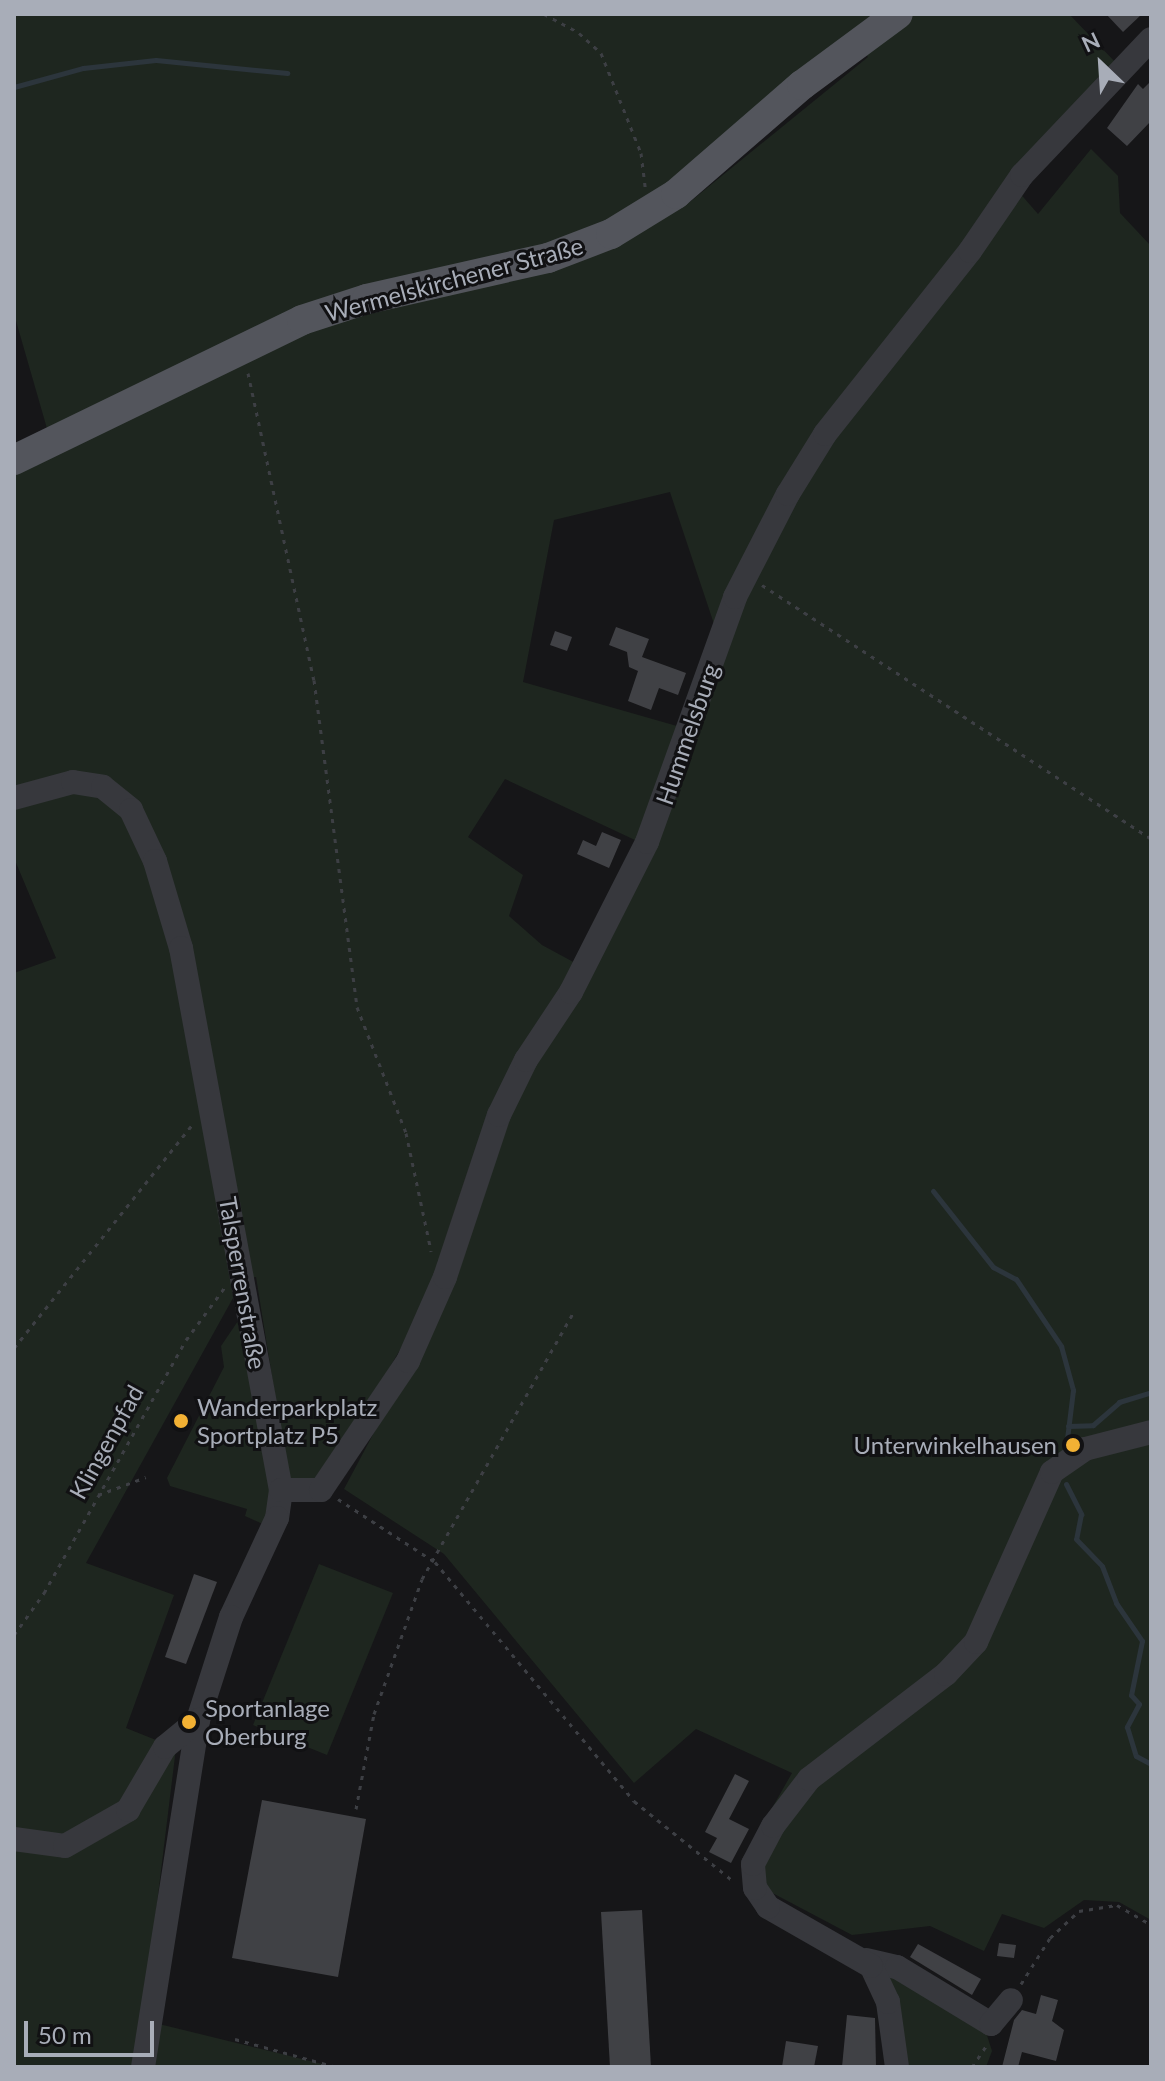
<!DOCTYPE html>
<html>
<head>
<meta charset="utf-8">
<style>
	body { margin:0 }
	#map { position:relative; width:1165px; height:2081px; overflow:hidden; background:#161618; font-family:Lato,sans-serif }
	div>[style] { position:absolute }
	.green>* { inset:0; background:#1e261f }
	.stream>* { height:5px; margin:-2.5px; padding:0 2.5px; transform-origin:2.5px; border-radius:2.5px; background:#2c353c }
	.building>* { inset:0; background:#404145 }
	.path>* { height:3px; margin-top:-1.5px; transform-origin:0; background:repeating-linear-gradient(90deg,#3d3f44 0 4px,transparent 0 10px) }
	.minor>* { height:24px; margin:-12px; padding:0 12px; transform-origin:12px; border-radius:12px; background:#37383d }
	.major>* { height:30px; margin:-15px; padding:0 15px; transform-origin:15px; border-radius:15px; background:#53555c }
	.dots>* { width:22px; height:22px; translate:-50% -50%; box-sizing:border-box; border:4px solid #111113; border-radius:50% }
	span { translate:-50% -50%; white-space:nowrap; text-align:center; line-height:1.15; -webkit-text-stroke:6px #111113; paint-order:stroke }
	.street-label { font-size:24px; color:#a8adb8 }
	.poi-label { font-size:24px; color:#a8adb8 }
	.left { translate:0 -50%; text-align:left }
	.right { translate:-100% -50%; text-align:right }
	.frame { position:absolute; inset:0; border:16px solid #a8adb8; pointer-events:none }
	.north { position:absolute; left:1061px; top:24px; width:80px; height:80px; -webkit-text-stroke:6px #111113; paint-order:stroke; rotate:335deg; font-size:22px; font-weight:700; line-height:32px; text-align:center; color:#a8adb8 }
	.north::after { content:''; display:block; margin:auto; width:28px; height:36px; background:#a8adb8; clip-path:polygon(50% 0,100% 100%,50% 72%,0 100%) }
	.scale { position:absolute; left:24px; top:2021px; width:130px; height:36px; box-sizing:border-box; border:4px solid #a8adb8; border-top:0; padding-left:10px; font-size:24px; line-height:28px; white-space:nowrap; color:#a8adb8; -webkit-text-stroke:6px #111113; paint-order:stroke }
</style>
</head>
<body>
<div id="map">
	<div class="green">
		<div style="clip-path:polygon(evenodd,14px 14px,1069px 14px,1119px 66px,1010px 182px,1038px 214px,1091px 149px,1118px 176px,1120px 213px,1151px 246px,1151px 1920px,1119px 1902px,1084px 1900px,1044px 1928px,1002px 1914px,984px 1951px,930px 1926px,852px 1935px,742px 1877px,760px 1829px,792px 1773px,696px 1729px,634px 1783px,444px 1554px,344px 1489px,420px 1346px,456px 1265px,438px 1260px,434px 1288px,404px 1343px,347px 1440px,312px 1486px,289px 1482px,256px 1277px,243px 1280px,86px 1563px,174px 1595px,126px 1728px,176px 1748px,137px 2067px,14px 2067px,14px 973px,56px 958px,14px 858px,14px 469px,244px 353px,317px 326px,547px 270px,615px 247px,691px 201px,868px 57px,849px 35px,689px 171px,606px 229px,543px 251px,310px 308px,48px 432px,14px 314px,14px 14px,670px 492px,724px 654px,698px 732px,523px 682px,554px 520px,670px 492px,14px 14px,505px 779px,652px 848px,590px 971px,542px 945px,509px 916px,523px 875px,468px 837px,505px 779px)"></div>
		<div style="clip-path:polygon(238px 1321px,272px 1491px,265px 1525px,245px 1516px,247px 1509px,170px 1486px,167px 1478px,224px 1367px,221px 1346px)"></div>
		<div style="clip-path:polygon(319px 1564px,393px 1593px,327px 1755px,253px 1725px)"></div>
		<div style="clip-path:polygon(880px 1964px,984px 2026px,992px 2051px,986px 2067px,904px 2067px)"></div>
		<div style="clip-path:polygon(159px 2024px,335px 2067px,154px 2067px)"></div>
	</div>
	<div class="stream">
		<div style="left:14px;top:87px;width:72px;rotate:-15.4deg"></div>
		<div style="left:83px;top:68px;width:73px;rotate:-6.3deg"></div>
		<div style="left:156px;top:60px;width:132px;rotate:5.7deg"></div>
		<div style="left:933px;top:1191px;width:97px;rotate:51.7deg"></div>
		<div style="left:993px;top:1267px;width:26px;rotate:28deg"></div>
		<div style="left:1016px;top:1279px;width:81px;rotate:56.1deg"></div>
		<div style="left:1061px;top:1346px;width:46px;rotate:74.7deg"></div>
		<div style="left:1073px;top:1390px;width:49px;rotate:97deg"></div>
		<div style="left:1068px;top:1426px;width:25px;rotate:-2deg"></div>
		<div style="left:1093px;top:1425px;width:35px;rotate:-41deg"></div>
		<div style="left:1119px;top:1402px;width:34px;rotate:-17deg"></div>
		<div style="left:1066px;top:1484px;width:34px;rotate:63deg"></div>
		<div style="left:1081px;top:1514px;width:25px;rotate:101deg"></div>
		<div style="left:1076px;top:1539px;width:37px;rotate:46deg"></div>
		<div style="left:1102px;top:1566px;width:40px;rotate:69deg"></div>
		<div style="left:1116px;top:1603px;width:46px;rotate:55.6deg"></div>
		<div style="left:1142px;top:1641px;width:55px;rotate:101.5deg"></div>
		<div style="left:1131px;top:1695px;width:12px;rotate:48deg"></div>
		<div style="left:1139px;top:1704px;width:26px;rotate:118deg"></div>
		<div style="left:1127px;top:1727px;width:30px;rotate:73deg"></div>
		<div style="left:1136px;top:1756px;width:17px;rotate:28deg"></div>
	</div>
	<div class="building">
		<div style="clip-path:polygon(1106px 14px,1142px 14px,1123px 32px)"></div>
		<div style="clip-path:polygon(1151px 81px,1151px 121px,1127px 146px,1107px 128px,1138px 84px,1143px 89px)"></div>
		<div style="clip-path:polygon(616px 627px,649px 639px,642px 657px,686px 673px,678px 695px,659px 688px,651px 710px,628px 701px,638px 671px,629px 667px,627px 652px,609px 645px)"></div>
		<div style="clip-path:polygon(555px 631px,572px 637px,567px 651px,550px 645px)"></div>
		<div style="clip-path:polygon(602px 832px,621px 840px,609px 868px,577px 854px,583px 840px,596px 846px)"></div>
		<div style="clip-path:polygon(194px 1574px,217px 1582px,186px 1664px,165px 1657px)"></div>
		<div style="clip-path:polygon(735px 1774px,749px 1781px,729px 1819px,749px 1829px,731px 1863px,709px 1852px,717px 1838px,705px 1832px)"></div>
		<div style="clip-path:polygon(262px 1800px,366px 1819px,338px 1977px,232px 1958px)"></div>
		<div style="clip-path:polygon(642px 1910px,651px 2067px,610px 2067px,601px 1912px)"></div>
		<div style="clip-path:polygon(999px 1943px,1016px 1945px,1014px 1958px,997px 1956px)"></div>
		<div style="clip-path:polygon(918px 1944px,981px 1979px,972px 1995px,910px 1957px)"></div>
		<div style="clip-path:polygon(1041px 1995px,1058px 2000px,1052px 2021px,1064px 2030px,1056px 2061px,1022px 2052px,1018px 2067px,1002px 2067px,1014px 2020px,1022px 2010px,1036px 2014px)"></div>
		<div style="clip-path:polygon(847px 2015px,875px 2018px,876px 2067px,842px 2067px)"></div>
		<div style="clip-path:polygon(786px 2041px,818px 2046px,814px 2067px,782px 2067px)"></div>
	</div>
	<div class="path">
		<div style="left:544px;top:14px;width:40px;rotate:28deg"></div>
		<div style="left:579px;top:33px;width:30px;rotate:42deg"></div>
		<div style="left:601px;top:53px;width:108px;rotate:68.2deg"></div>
		<div style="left:641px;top:153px;width:34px;rotate:83deg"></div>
		<div style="left:248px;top:373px;width:314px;rotate:77.9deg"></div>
		<div style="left:314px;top:680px;width:330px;rotate:82.5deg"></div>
		<div style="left:357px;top:1007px;width:135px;rotate:68.7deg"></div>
		<div style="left:406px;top:1133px;width:121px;rotate:78deg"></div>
		<div style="left:762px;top:585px;width:465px;rotate:33.1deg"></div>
		<div style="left:14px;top:1348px;width:284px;rotate:-51.4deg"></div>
		<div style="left:98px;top:1495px;width:51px;rotate:-20.6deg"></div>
		<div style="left:338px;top:1499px;width:116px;rotate:33deg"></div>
		<div style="left:435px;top:1562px;width:311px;rotate:50.2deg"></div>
		<div style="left:634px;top:1801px;width:126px;rotate:38.9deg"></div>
		<div style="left:14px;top:1635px;width:52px;rotate:-54.5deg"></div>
		<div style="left:44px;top:1593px;width:290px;rotate:-60.7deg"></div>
		<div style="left:186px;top:1340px;width:66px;rotate:-53.7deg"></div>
		<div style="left:356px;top:1809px;width:97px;rotate:-79.3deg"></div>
		<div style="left:374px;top:1714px;width:143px;rotate:-70.4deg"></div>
		<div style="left:422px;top:1579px;width:309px;rotate:-60.4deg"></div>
		<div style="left:1021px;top:1984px;width:54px;rotate:-57.8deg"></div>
		<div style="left:1050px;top:1938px;width:40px;rotate:-43deg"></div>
		<div style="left:1079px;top:1911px;width:38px;rotate:-9deg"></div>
		<div style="left:1117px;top:1905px;width:39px;rotate:30deg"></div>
		<div style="left:235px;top:2039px;width:105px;rotate:15.5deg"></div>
		<div style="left:972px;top:2067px;width:29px;rotate:-56deg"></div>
	</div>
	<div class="minor">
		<div style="left:14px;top:798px;width:61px;rotate:-15.2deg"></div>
		<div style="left:73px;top:782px;width:30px;rotate:9deg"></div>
		<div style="left:103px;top:787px;width:36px;rotate:39deg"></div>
		<div style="left:131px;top:810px;width:56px;rotate:64.8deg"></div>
		<div style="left:155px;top:861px;width:91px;rotate:73.4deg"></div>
		<div style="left:181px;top:948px;width:551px;rotate:79.55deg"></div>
		<div style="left:281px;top:1490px;width:28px;rotate:98deg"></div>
		<div style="left:277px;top:1518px;width:109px;rotate:114.9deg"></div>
		<div style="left:231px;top:1617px;width:108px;rotate:107.8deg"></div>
		<div style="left:198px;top:1720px;width:351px;rotate:99deg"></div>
		<div style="left:281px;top:1490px;width:40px"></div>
		<div style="left:321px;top:1490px;width:156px;rotate:-56deg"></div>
		<div style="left:408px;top:1361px;width:92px;rotate:-66.2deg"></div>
		<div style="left:445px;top:1277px;width:171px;rotate:-71.6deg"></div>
		<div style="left:499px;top:1115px;width:61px;rotate:-63.9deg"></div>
		<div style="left:526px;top:1060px;width:82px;rotate:-56.5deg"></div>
		<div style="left:571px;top:992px;width:168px;rotate:-63.1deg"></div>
		<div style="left:647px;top:842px;width:260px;rotate:-70.2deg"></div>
		<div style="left:735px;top:597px;width:116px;rotate:-62.8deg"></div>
		<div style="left:788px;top:494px;width:70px;rotate:-58.3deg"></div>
		<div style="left:825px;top:434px;width:233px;rotate:-51.6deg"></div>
		<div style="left:970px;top:251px;width:92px;rotate:-55.6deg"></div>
		<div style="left:1022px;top:175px;width:187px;rotate:-46.5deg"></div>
		<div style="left:14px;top:1839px;width:51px;rotate:7.8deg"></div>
		<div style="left:65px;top:1846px;width:73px;rotate:-29.7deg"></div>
		<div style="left:128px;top:1810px;width:73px;rotate:-59.6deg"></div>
		<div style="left:165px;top:1747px;width:43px;rotate:-39.3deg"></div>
		<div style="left:866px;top:1960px;width:32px;rotate:13deg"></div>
		<div style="left:897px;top:1967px;width:110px;rotate:31.2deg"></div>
		<div style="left:991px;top:2024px;width:31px;rotate:-50deg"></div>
		<div style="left:897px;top:2067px;width:66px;rotate:-97.9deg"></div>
		<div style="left:888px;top:2002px;width:40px;rotate:-115deg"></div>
		<div style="left:871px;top:1966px;width:119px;rotate:-150.2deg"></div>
		<div style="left:768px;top:1907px;width:23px;rotate:-124deg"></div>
		<div style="left:755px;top:1888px;width:24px;rotate:-95deg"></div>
		<div style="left:753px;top:1864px;width:43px;rotate:-62.2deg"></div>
		<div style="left:773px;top:1826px;width:59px;rotate:-52.5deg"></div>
		<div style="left:809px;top:1779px;width:173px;rotate:-37.5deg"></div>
		<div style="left:946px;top:1674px;width:44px;rotate:-46.8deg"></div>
		<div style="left:976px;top:1642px;width:186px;rotate:-65.9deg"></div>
		<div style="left:1052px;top:1472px;width:40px;rotate:-34.9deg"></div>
		<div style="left:1085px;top:1449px;width:68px;rotate:-14.4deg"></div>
	</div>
	<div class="major">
		<div style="left:14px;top:460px;width:320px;rotate:-25.9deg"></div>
		<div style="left:302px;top:320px;width:68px;rotate:-17.9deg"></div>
		<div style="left:367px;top:299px;width:186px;rotate:-12.8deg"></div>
		<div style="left:548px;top:258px;width:67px;rotate:-20.9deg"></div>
		<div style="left:611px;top:234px;width:76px;rotate:-31.6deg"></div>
		<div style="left:676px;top:194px;width:167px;rotate:-40.9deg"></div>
		<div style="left:802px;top:85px;width:119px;rotate:-36.5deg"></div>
	</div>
	<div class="dots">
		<div style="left:181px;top:1421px;background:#f2b134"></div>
		<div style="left:1073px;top:1445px;background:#f2b134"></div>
		<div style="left:189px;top:1722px;background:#f2b134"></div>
	</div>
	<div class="street-label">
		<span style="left:454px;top:279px;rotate:-15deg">Wermelskirchener Straße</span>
		<span style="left:687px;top:734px;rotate:-71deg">Hummelsburg</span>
		<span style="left:243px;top:1283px;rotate:80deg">Talsperrenstraße</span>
		<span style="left:106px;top:1442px;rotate:-61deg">Klingenpfad</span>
	</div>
	<div class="poi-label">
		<span class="left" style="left:197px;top:1421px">Wanderparkplatz<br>Sportplatz P5</span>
		<span class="right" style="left:1057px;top:1445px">Unterwinkelhausen</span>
		<span class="left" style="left:205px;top:1722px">Sportanlage<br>Oberburg</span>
	</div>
	<div class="frame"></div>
	<div class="north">N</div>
	<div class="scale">50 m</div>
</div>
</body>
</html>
